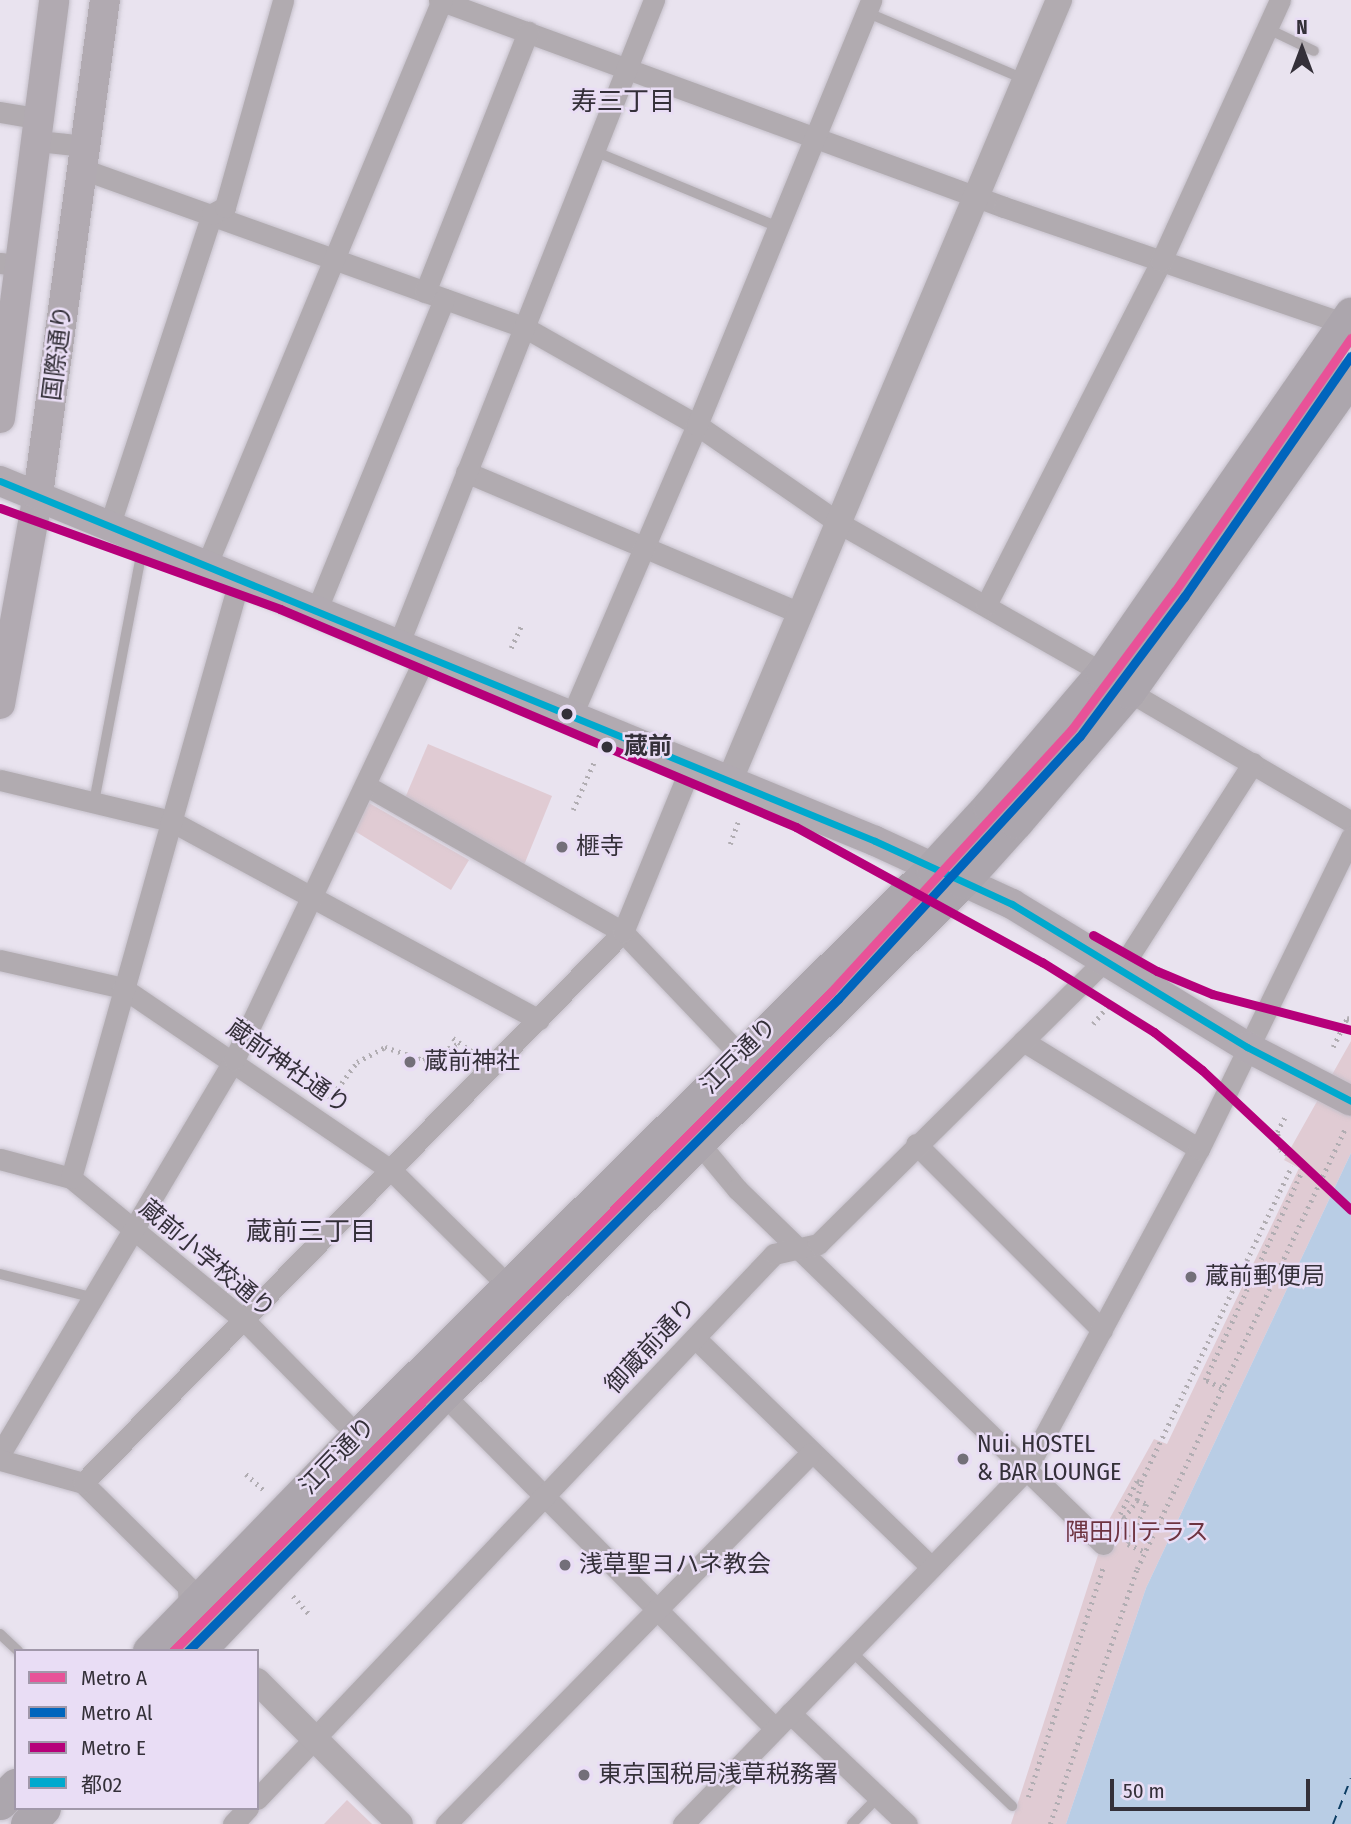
<!DOCTYPE html>
<html>
<head>
<meta charset="utf-8">
<style>
	body { margin:0 }
	#map { position:relative; width:1351px; height:1824px; overflow:hidden; background:#e9e3ef; font-family:"Fira Sans Condensed","Noto Sans JP",sans-serif }
	div>[style] { position:absolute }
	.green>* { inset:0; background:#e0cbd3 }
	.water>* { inset:0; background:#b9cde5 }
	.ferry>* { height:2px; margin-top:-1px; transform-origin:0; background:repeating-linear-gradient(90deg,#0c3d63 0 9px,transparent 0 16px) }
	.path>* { height:4.5px; margin-top:-2.25px; transform-origin:0; background:repeating-linear-gradient(90deg,#b1adb2 0 2px,transparent 0 7px) }
	.roads { filter:drop-shadow(0 0 2px #c5c0ca) drop-shadow(0 0 2px #c5c0ca) }
	.service>* { height:10px; margin:-5px; padding:0 5px; transform-origin:5px; border-radius:5px; background:#b1abb0 }
	.minor>* { height:21px; margin:-10.5px; padding:0 10.5px; transform-origin:10.5px; border-radius:10.5px; background:#b1abb0 }
	.tertiary>* { height:26px; margin:-13px; padding:0 13px; transform-origin:13px; border-radius:13px; background:#b1abb0 }
	.secondary>* { height:30px; margin:-15px; padding:0 15px; transform-origin:15px; border-radius:15px; background:#b1aab1 }
	.trunk>* { height:35px; margin:-17.5px; padding:0 17.5px; transform-origin:17.5px; border-radius:17.5px; background:#aca6ad }
	.bus-1>* { height:7px; margin:-3.5px; padding:0 3.5px; transform-origin:3.5px; border-radius:3.5px; background:#00a9ce }
	.metro-1>* { height:9px; margin:-4.5px; padding:0 4.5px; transform-origin:4.5px; border-radius:4.5px; background:#e85298 }
	.metro-2>* { height:9px; margin:-4.5px; padding:0 4.5px; transform-origin:4.5px; border-radius:4.5px; background:#0065bd }
	.metro-3>* { height:9px; margin:-4.5px; padding:0 4.5px; transform-origin:4.5px; border-radius:4.5px; background:#b6007a }
	.dots>* { width:19px; height:19px; translate:-50% -50%; box-sizing:border-box; border:4px solid #e9ddf5; border-radius:50% }
	span { translate:-50% -50%; white-space:nowrap; text-align:center; line-height:1.15; -webkit-text-stroke:5px #e9ddf5; paint-order:stroke }
	.street-label { font-size:24px; color:#343039 }
	.stop-label { font-size:24px; color:#343039; font-weight:700 }
	.left { translate:0 -50%; text-align:left }
	.poi-label { font-size:24px; color:#343039 }
	.park-label { font-size:24px; color:#6d3340 }
	.neighbourhood-label { font-size:26px; color:#343039 }
	.legend { position:absolute; left:14px; top:1649px; width:245px; height:161px; box-sizing:border-box; background:#e9ddf5; border:2px solid #a198aa; margin:0; padding:9px 12px; list-style:none; font-size:21px; color:#343039 }
	.legend li { display:flex; align-items:center; gap:14px; height:35px }
	.legend b { width:35px; border:2px solid #a198aa }
	.north { position:absolute; left:1267px; top:14px; width:70px; height:70px; -webkit-text-stroke:5px #e9ddf5; paint-order:stroke; rotate:0deg; font-size:19px; font-weight:700; line-height:28px; text-align:center; color:#343039 }
	.north::after { content:''; display:block; margin:auto; width:24px; height:32px; background:#343039; clip-path:polygon(50% 0,100% 100%,50% 72%,0 100%) }
	.scale { position:absolute; left:1110px; top:1779px; width:200px; height:32px; box-sizing:border-box; border:4px solid #343039; border-top:0; padding-left:9px; font-size:21px; line-height:24px; white-space:nowrap; color:#343039; -webkit-text-stroke:5px #e9ddf5; paint-order:stroke }
</style>
</head>
<body>
<div id="map">
	<div class="green">
		<div style="clip-path:polygon(428px 744px,552px 796px,524px 865px,405px 798px)"></div>
		<div style="clip-path:polygon(369px 803px,469px 860px,451px 890px,353px 830px)"></div>
		<div style="clip-path:polygon(1351px 1041px,1351px 1153px,1146px 1588px,1066px 1824px,1011px 1824px,1110px 1518px,1154px 1439px,1167px 1444px,1299px 1168px,1284px 1160px)"></div>
		<div style="clip-path:polygon(347px 1800px,372px 1824px,324px 1824px)"></div>
	</div>
	<div class="water">
		<div style="clip-path:polygon(1351px 1153px,1351px 1824px,1066px 1824px,1146px 1588px)"></div>
	</div>
	<div class="ferry">
		<div style="left:1333px;top:1824px;width:49px;rotate:-68.6deg"></div>
	</div>
	<div class="path">
		<div style="left:511px;top:648px;width:26px;rotate:-65deg"></div>
		<div style="left:573px;top:810px;width:52px;rotate:-66.4deg"></div>
		<div style="left:730px;top:844px;width:23px;rotate:-70deg"></div>
		<div style="left:1093px;top:1024px;width:22px;rotate:-51deg"></div>
		<div style="left:453px;top:1038px;width:24px;rotate:35deg"></div>
		<div style="left:1333px;top:1047px;width:32px;rotate:-64deg"></div>
		<div style="left:1347px;top:1018px;width:4px;rotate:14deg"></div>
		<div style="left:329px;top:1100px;width:47px;rotate:-53.6deg"></div>
		<div style="left:357px;top:1062px;width:32px;rotate:-28deg"></div>
		<div style="left:385px;top:1047px;width:40px;rotate:18.9deg"></div>
		<div style="left:423px;top:1060px;width:41px;rotate:-24.7deg"></div>
		<div style="left:1221px;top:1388px;width:18px;rotate:-153deg"></div>
		<div style="left:1205px;top:1380px;width:237px;rotate:-65.1deg"></div>
		<div style="left:1305px;top:1165px;width:29px;rotate:-149deg"></div>
		<div style="left:1280px;top:1150px;width:18px;rotate:-99deg"></div>
		<div style="left:1277px;top:1132px;width:17px;rotate:-62deg"></div>
		<div style="left:246px;top:1474px;width:24px;rotate:42deg"></div>
		<div style="left:1137px;top:1500px;width:11px;rotate:22deg"></div>
		<div style="left:1147px;top:1504px;width:44px;rotate:115.4deg"></div>
		<div style="left:1128px;top:1544px;width:19px;rotate:25deg"></div>
		<div style="left:1124px;top:1518px;width:22px;rotate:-54deg"></div>
		<div style="left:1137px;top:1500px;width:18px;rotate:-77deg"></div>
		<div style="left:1119px;top:1528px;width:11px;rotate:-63deg"></div>
		<div style="left:1124px;top:1518px;width:6px;rotate:-135deg"></div>
		<div style="left:1120px;top:1514px;width:37px;rotate:-63deg"></div>
		<div style="left:1137px;top:1481px;width:4px;rotate:14deg"></div>
		<div style="left:1141px;top:1482px;width:350px;rotate:-64.5deg"></div>
		<div style="left:293px;top:1596px;width:27px;rotate:48deg"></div>
		<div style="left:1028px;top:1797px;width:244px;rotate:-71.9deg"></div>
		<div style="left:1050px;top:1824px;width:269px;rotate:-71.2deg"></div>
		<div style="left:1137px;top:1569px;width:489px;rotate:-64.7deg"></div>
	</div>
	<div class="roads">
		<div class="service">
			<div style="left:866px;top:12px;width:172px;rotate:23deg"></div>
			<div style="left:1266px;top:28px;width:53px;rotate:25.6deg"></div>
			<div style="left:594px;top:151px;width:197px;rotate:22.4deg"></div>
			<div style="left:94px;top:802px;width:266px;rotate:-79.2deg"></div>
			<div style="left:0;top:1274px;width:94px;rotate:14.2deg"></div>
			<div style="left:0;top:1634px;width:25px;rotate:43deg"></div>
			<div style="left:850px;top:1650px;width:225px;rotate:43.9deg"></div>
			<div style="left:852px;top:1824px;width:37px;rotate:-46deg"></div>
		</div>
		<div class="minor">
			<div style="left:439px;top:0;width:602px;rotate:20.12deg"></div>
			<div style="left:1004px;top:207px;width:367px;rotate:18.9deg"></div>
			<div style="left:0;top:112px;width:43px;rotate:9.5deg"></div>
			<div style="left:38px;top:141px;width:47px;rotate:6.1deg"></div>
			<div style="left:82px;top:169px;width:469px;rotate:19.7deg"></div>
			<div style="left:524px;top:327px;width:199px;rotate:29.5deg"></div>
			<div style="left:697px;top:425px;width:173px;rotate:34.6deg"></div>
			<div style="left:839px;top:523px;width:304px;rotate:29.6deg"></div>
			<div style="left:0;top:263px;width:19px;rotate:6deg"></div>
			<div style="left:425px;top:292px;width:280px;rotate:-68.4deg"></div>
			<div style="left:466px;top:472px;width:363px;rotate:22.9deg"></div>
			<div style="left:110px;top:524px;width:326px;rotate:-71.8deg"></div>
			<div style="left:212px;top:214px;width:15px;rotate:-28deg"></div>
			<div style="left:225px;top:207px;width:215px;rotate:-74.3deg"></div>
			<div style="left:207px;top:564px;width:611px;rotate:-67.38deg"></div>
			<div style="left:986px;top:605px;width:386px;rotate:-63deg"></div>
			<div style="left:1161px;top:261px;width:287px;rotate:-65.5deg"></div>
			<div style="left:317px;top:609px;width:335px;rotate:-67.7deg"></div>
			<div style="left:399px;top:643px;width:692px;rotate:-68.37deg"></div>
			<div style="left:1128px;top:691px;width:259px;rotate:30.4deg"></div>
			<div style="left:572px;top:715px;width:316px;rotate:-66.7deg"></div>
			<div style="left:697px;top:425px;width:459px;rotate:-67.7deg"></div>
			<div style="left:0;top:780px;width:176px;rotate:13.5deg"></div>
			<div style="left:171px;top:821px;width:418px;rotate:28.4deg"></div>
			<div style="left:365px;top:785px;width:297px;rotate:29.7deg"></div>
			<div style="left:623px;top:932px;width:170px;rotate:46.4deg"></div>
			<div style="left:0;top:960px;width:126px;rotate:12.8deg"></div>
			<div style="left:123px;top:988px;width:325px;rotate:34.2deg"></div>
			<div style="left:392px;top:1171px;width:162px;rotate:44.7deg"></div>
			<div style="left:1120px;top:970px;width:246px;rotate:-57.3deg"></div>
			<div style="left:1023px;top:1041px;width:206px;rotate:31.5deg"></div>
			<div style="left:698px;top:1142px;width:61px;rotate:50.3deg"></div>
			<div style="left:737px;top:1189px;width:510px;rotate:44.13deg"></div>
			<div style="left:916px;top:1144px;width:263px;rotate:45deg"></div>
			<div style="left:0;top:1159px;width:73px;rotate:15deg"></div>
			<div style="left:71px;top:1178px;width:224px;rotate:39.4deg"></div>
			<div style="left:244px;top:1320px;width:163px;rotate:45.5deg"></div>
			<div style="left:71px;top:1178px;width:624px;rotate:-74.29deg"></div>
			<div style="left:695px;top:1338px;width:329px;rotate:44.1deg"></div>
			<div style="left:443px;top:1394px;width:471px;rotate:45.2deg"></div>
			<div style="left:0;top:1454px;width:458px;rotate:-59.3deg"></div>
			<div style="left:234px;top:1060px;width:450px;rotate:-64.6deg"></div>
			<div style="left:0;top:1460px;width:86px;rotate:15.5deg"></div>
			<div style="left:83px;top:1483px;width:148px;rotate:44.7deg"></div>
			<div style="left:188px;top:1587px;width:25px;rotate:88deg"></div>
			<div style="left:83px;top:1483px;width:771px;rotate:-45.58deg"></div>
			<div style="left:623px;top:932px;width:179px;rotate:-67.7deg"></div>
			<div style="left:790px;top:1713px;width:161px;rotate:43.5deg"></div>
			<div style="left:257px;top:1799px;width:751px;rotate:-46.51deg"></div>
			<div style="left:774px;top:1254px;width:45px;rotate:-12.8deg"></div>
			<div style="left:818px;top:1244px;width:402px;rotate:-44.7deg"></div>
			<div style="left:233px;top:1824px;width:22px;rotate:-47deg"></div>
			<div style="left:446px;top:1824px;width:520px;rotate:-45.47deg"></div>
			<div style="left:683px;top:1824px;width:493px;rotate:-45.9deg"></div>
			<div style="left:1026px;top:1470px;width:365px;rotate:-61.7deg"></div>
			<div style="left:1199px;top:1149px;width:347px;rotate:-64deg"></div>
		</div>
		<div class="tertiary">
			<div style="left:729px;top:782px;width:849px;rotate:-67.12deg"></div>
			<div style="left:257px;top:1681px;width:202px;rotate:45deg"></div>
		</div>
		<div class="secondary">
			<div style="left:0;top:418px;width:421px;rotate:-82.6deg"></div>
			<div style="left:0;top:481px;width:946px;rotate:22.36deg"></div>
			<div style="left:875px;top:841px;width:151px;rotate:24.7deg"></div>
			<div style="left:1012px;top:904px;width:275px;rotate:31.3deg"></div>
			<div style="left:1247px;top:1047px;width:117px;rotate:27.4deg"></div>
			<div style="left:0;top:704px;width:212px;rotate:-79.7deg"></div>
			<div style="left:38px;top:495px;width:500px;rotate:-82.3deg"></div>
		</div>
		<div class="trunk">
			<div style="left:150px;top:1651px;width:299px;rotate:-45.9deg"></div>
			<div style="left:358px;top:1436px;width:808px;rotate:-44.65deg"></div>
			<div style="left:933px;top:868px;width:84px;rotate:-47.4deg"></div>
			<div style="left:990px;top:806px;width:175px;rotate:-49.6deg"></div>
			<div style="left:1103px;top:673px;width:436px;rotate:-55.3deg"></div>
			<div style="left:197px;top:1651px;width:356px;rotate:-46.3deg"></div>
			<div style="left:443px;top:1394px;width:730px;rotate:-44.67deg"></div>
			<div style="left:962px;top:881px;width:81px;rotate:-48deg"></div>
			<div style="left:1016px;top:821px;width:172px;rotate:-49.3deg"></div>
			<div style="left:1128px;top:691px;width:387px;rotate:-54.8deg"></div>
			<div style="left:0;top:1802px;width:23px;rotate:-45deg"></div>
			<div style="left:28px;top:1824px;width:22px;rotate:-47deg"></div>
		</div>
	</div>
	<div class="bus-1">
		<div style="left:0;top:481px;width:946px;rotate:22.36deg"></div>
		<div style="left:875px;top:841px;width:151px;rotate:24.7deg"></div>
		<div style="left:1012px;top:904px;width:275px;rotate:31.3deg"></div>
		<div style="left:1247px;top:1047px;width:117px;rotate:27.4deg"></div>
	</div>
	<div class="metro-1">
		<div style="left:173px;top:1651px;width:931px;rotate:-45.04deg"></div>
		<div style="left:831px;top:992px;width:357px;rotate:-47.5deg"></div>
		<div style="left:1072px;top:729px;width:172px;rotate:-53.3deg"></div>
		<div style="left:1175px;top:591px;width:308px;rotate:-55.2deg"></div>
	</div>
	<div class="metro-2">
		<div style="left:188px;top:1651px;width:921px;rotate:-45.09deg"></div>
		<div style="left:838px;top:999px;width:357px;rotate:-47.4deg"></div>
		<div style="left:1080px;top:736px;width:174px;rotate:-53.2deg"></div>
		<div style="left:1184px;top:597px;width:293px;rotate:-55.3deg"></div>
	</div>
	<div class="metro-3">
		<div style="left:0;top:508px;width:298px;rotate:19.8deg"></div>
		<div style="left:280px;top:609px;width:560px;rotate:22.9deg"></div>
		<div style="left:796px;top:827px;width:281px;rotate:28.8deg"></div>
		<div style="left:1042px;top:962px;width:132px;rotate:32deg"></div>
		<div style="left:1154px;top:1032px;width:61px;rotate:38.4deg"></div>
		<div style="left:1202px;top:1070px;width:204px;rotate:43.2deg"></div>
		<div style="left:1093px;top:935px;width:73px;rotate:29.4deg"></div>
		<div style="left:1157px;top:971px;width:60px;rotate:22.7deg"></div>
		<div style="left:1212px;top:994px;width:144px;rotate:14.5deg"></div>
	</div>
	<div class="dots">
		<div style="left:567px;top:714px;background:#343039"></div>
		<div style="left:607px;top:747px;background:#343039"></div>
		<div style="left:562px;top:847px;background:#736f79"></div>
		<div style="left:410px;top:1062px;background:#736f79"></div>
		<div style="left:1191px;top:1277px;background:#736f79"></div>
		<div style="left:963px;top:1459px;background:#736f79"></div>
		<div style="left:565px;top:1565px;background:#736f79"></div>
		<div style="left:584px;top:1775px;background:#736f79"></div>
	</div>
	<div class="street-label">
		<span style="left:58px;top:353px;rotate:-83deg">国際通り</span>
		<span style="left:739px;top:1056px;rotate:-45deg">江戸通り</span>
		<span style="left:288px;top:1067px;rotate:35deg">蔵前神社通り</span>
		<span style="left:207px;top:1259px;rotate:40deg">蔵前小学校通り</span>
		<span style="left:651px;top:1346px;rotate:-47deg">御蔵前通り</span>
		<span style="left:338px;top:1456px;rotate:-46deg">江戸通り</span>
	</div>
	<div class="stop-label">
		<span class="left" style="left:624px;top:747px">蔵前</span>
	</div>
	<div class="poi-label">
		<span class="left" style="left:576px;top:847px">榧寺</span>
		<span class="left" style="left:424px;top:1062px">蔵前神社</span>
		<span class="left" style="left:1205px;top:1277px">蔵前郵便局</span>
		<span class="left" style="left:977px;top:1459px">Nui. HOSTEL<br>&amp; BAR LOUNGE</span>
		<span class="left" style="left:579px;top:1565px">浅草聖ヨハネ教会</span>
		<span class="left" style="left:598px;top:1775px">東京国税局浅草税務署</span>
	</div>
	<div class="park-label">
		<span style="left:1137px;top:1533px">隅田川テラス</span>
	</div>
	<div class="neighbourhood-label">
		<span style="left:623px;top:102px">寿三丁目</span>
		<span style="left:311px;top:1232px">蔵前三丁目</span>
	</div>
	<ul class="legend">
	<li><b style="height:9px;background:#e85298"></b>Metro A</li>
	<li><b style="height:9px;background:#0065bd"></b>Metro Al</li>
	<li><b style="height:9px;background:#b6007a"></b>Metro E</li>
	<li><b style="height:9px;background:#00a9ce"></b>都02</li>
	</ul>
	<div class="north">N</div>
	<div class="scale">50 m</div>
</div>
</body>
</html>
